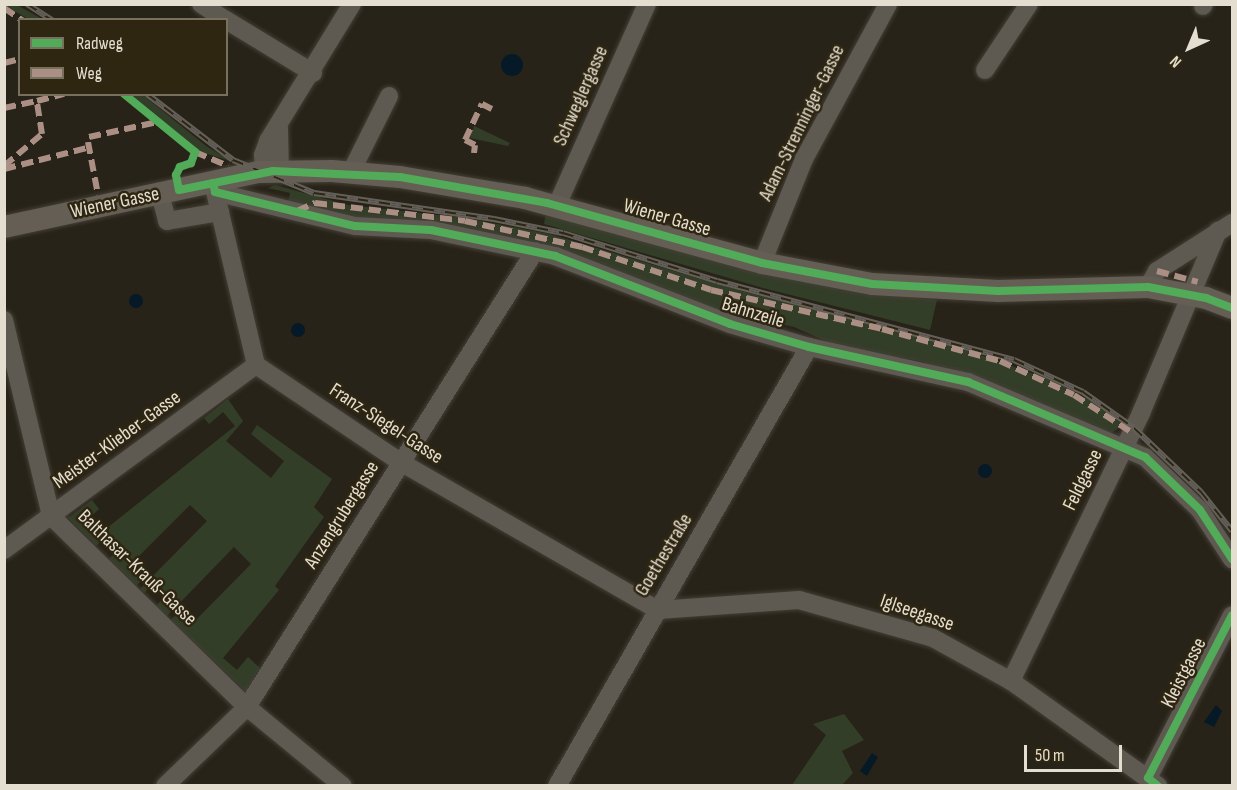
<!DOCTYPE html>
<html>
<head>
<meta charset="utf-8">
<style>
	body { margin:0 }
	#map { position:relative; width:1237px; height:790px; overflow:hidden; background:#282318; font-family:"Sofia Sans Condensed",sans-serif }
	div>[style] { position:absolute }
	.green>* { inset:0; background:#333e28 }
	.water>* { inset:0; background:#061926 }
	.round { border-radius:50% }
	.roads { filter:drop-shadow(0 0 2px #433f36) drop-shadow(0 0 2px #433f36) }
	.minor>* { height:18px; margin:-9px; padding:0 9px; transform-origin:9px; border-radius:9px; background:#5e5a51 }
	.major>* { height:22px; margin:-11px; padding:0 11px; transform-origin:11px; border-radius:11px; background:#645e54 }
	.rail>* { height:6px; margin-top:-3px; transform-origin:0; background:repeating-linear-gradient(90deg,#2f2611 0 11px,#646059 0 22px); box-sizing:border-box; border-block:2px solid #646059 }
	.quiet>* { height:6px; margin-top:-3px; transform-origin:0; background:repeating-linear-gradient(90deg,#ac8f84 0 12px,transparent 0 18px) }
	.cycleway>* { height:8px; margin:-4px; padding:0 4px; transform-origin:4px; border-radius:4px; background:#51ab58 }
	span { translate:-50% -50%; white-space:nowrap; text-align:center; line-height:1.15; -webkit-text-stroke:5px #2f2611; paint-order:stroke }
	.street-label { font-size:20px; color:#e4ded1 }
	.frame { position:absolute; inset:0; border:6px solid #e4ded1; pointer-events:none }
	.legend { position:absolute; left:18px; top:18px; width:210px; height:78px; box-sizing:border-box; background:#2f2611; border:2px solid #77705e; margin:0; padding:8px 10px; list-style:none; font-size:18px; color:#e4ded1 }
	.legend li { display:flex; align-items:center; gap:12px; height:30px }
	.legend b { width:30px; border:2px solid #77705e }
	.north { position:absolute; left:1159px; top:18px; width:60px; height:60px; -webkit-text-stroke:4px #2f2611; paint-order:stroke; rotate:224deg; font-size:16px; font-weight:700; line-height:24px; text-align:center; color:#e4ded1 }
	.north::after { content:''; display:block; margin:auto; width:21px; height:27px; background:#e4ded1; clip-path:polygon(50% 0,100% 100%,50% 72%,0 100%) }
	.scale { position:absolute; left:1024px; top:745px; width:98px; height:27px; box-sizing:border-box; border:3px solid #e4ded1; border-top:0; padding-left:8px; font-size:18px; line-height:21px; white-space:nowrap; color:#e4ded1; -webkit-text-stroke:4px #2f2611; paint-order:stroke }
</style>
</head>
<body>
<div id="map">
	<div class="green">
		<div style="clip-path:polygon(4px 5px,17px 5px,42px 19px,28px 19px)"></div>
		<div style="clip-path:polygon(130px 95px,143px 95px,206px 146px,233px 162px,195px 150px)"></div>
		<div style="clip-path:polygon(474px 126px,510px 143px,508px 146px,470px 138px)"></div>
		<div style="clip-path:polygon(275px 185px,348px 205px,466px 218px,550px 234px,734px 289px,961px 348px,1054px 381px,1094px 403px,1124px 425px,1111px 433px,924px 362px,832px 344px,794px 327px,698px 305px,546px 247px,351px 218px,288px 202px,290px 193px,268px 188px)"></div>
		<div style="clip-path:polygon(546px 213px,892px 295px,937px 300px,930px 330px,763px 288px,544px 224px)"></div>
		<div style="clip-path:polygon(228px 399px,243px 421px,226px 441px,271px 478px,284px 461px,251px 434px,257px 425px,332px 479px,314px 507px,324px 517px,275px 586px,279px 590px,223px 658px,237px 670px,248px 657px,260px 668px,246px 692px,171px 620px,176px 614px,189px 627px,251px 564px,234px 547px,167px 616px,156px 606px,166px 595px,154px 583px,144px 593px,140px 589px,207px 521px,190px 505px,128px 567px,141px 581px,136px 586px,109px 559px,122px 545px,109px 534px,96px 546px,68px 518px,92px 500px,99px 509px,85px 522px,97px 536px,235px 426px,223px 412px,209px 424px,204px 418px)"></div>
		<div style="clip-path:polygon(844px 714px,864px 740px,842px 751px,853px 773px,842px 785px,792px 785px,826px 735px,813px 724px)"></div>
	</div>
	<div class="water">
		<div class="round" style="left:501px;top:54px;width:22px;height:22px"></div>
		<div class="round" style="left:129px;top:294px;width:14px;height:14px"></div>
		<div class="round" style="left:291px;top:323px;width:14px;height:14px"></div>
		<div class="round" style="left:978px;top:464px;width:14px;height:14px"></div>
		<div style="clip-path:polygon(1216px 705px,1222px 711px,1214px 727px,1204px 722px)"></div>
		<div style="clip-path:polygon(872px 753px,878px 757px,867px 776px,860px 771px)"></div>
	</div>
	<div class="roads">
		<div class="minor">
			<div style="left:201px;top:4px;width:30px;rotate:33deg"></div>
			<div style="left:1203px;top:6px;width:2px;rotate:-63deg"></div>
			<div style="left:226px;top:20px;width:102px;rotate:31.3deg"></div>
			<div style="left:985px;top:70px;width:79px;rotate:-56.3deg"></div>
			<div style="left:279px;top:128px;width:43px;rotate:88.7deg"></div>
			<div style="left:265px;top:172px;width:17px;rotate:-97deg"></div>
			<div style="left:263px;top:155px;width:15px;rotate:-70deg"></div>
			<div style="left:268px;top:141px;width:161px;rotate:-58.5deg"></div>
			<div style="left:351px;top:172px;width:85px;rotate:-63.4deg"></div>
			<div style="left:213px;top:183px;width:187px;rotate:76.7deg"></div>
			<div style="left:256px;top:365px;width:176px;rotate:33.9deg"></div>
			<div style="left:402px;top:463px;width:295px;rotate:29.9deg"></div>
			<div style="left:658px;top:610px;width:141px;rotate:-4.1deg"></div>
			<div style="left:799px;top:600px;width:139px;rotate:15.8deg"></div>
			<div style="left:933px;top:638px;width:89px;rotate:28.9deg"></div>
			<div style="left:1011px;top:681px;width:181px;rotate:35.5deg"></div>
			<div style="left:215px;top:192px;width:144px;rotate:13.7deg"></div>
			<div style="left:355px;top:226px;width:76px;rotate:3deg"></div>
			<div style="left:431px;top:230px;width:127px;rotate:11.8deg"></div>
			<div style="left:555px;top:256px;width:188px;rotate:21.2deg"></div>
			<div style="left:730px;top:324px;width:82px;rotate:16.2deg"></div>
			<div style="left:809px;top:347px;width:163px;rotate:12.4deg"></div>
			<div style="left:968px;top:382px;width:192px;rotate:23deg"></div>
			<div style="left:1145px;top:457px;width:76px;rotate:43.9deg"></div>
			<div style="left:1200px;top:510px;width:59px;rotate:56.9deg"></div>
			<div style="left:160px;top:194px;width:28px;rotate:75deg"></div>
			<div style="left:167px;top:221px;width:54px;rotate:-9.6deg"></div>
			<div style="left:557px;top:205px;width:220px;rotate:-65.9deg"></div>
			<div style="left:762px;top:263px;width:112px;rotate:-68deg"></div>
			<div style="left:804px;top:159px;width:176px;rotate:-61.5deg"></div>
			<div style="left:1148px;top:287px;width:18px;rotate:-61deg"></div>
			<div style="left:1157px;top:271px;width:89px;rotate:-32.6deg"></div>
			<div style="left:4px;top:320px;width:202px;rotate:76.5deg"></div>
			<div style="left:51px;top:516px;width:274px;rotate:44.3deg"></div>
			<div style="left:247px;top:707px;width:124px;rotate:39.5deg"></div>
			<div style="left:4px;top:550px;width:313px;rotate:-36.3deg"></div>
			<div style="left:1011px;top:681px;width:298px;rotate:-64.1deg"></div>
			<div style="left:1141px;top:413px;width:198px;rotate:-67.1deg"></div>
			<div style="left:1148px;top:778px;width:183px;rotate:-62.7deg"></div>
			<div style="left:165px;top:786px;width:114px;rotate:-43.9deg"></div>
			<div style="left:247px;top:707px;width:539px;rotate:-57.72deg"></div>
			<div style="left:557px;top:786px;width:506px;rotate:-60.14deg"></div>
		</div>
		<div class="major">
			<div style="left:4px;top:227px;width:260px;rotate:-12.2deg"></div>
			<div style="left:258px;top:172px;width:74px;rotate:-0.8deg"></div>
			<div style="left:332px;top:171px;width:68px;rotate:5deg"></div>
			<div style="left:400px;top:177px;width:127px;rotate:9.5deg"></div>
			<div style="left:525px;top:198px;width:246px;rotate:15.3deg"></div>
			<div style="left:762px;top:263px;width:112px;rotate:10.8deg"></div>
			<div style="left:872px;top:284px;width:126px;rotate:3.2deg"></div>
			<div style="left:998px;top:291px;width:150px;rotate:-1.5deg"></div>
			<div style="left:1148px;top:287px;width:59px;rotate:10.7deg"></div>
			<div style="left:1206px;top:298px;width:28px;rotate:21deg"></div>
		</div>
	</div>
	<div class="rail">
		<div style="left:27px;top:4px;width:30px;rotate:33deg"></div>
		<div style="left:147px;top:94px;width:108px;rotate:37.5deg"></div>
		<div style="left:233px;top:160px;width:87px;rotate:22.2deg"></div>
		<div style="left:314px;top:193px;width:182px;rotate:8.2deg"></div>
		<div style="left:494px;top:219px;width:70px;rotate:11.5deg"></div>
		<div style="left:563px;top:233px;width:161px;rotate:17.3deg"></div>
		<div style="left:717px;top:281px;width:307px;rotate:14.9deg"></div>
		<div style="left:1014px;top:360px;width:76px;rotate:24.9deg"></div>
		<div style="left:1083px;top:392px;width:62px;rotate:35.2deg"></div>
		<div style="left:1134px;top:428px;width:93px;rotate:43.7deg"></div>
		<div style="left:1201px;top:492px;width:50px;rotate:51.5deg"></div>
	</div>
	<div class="quiet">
		<div style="left:4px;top:8px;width:22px;rotate:34deg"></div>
		<div style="left:4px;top:63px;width:16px;rotate:-14deg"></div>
		<div style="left:4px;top:108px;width:34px;rotate:-12deg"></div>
		<div style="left:89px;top:137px;width:70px;rotate:-12.4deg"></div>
		<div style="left:88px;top:142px;width:54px;rotate:79.3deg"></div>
		<div style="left:195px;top:152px;width:36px;rotate:23deg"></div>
		<div style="left:474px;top:153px;width:8px;rotate:-83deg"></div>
		<div style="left:475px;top:145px;width:11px;rotate:-153deg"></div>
		<div style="left:465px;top:140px;width:40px;rotate:-65deg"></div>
		<div style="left:482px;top:104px;width:11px;rotate:27deg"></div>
		<div style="left:4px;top:166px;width:50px;rotate:-40.1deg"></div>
		<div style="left:42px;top:134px;width:33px;rotate:-99deg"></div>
		<div style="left:37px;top:101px;width:28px;rotate:-15deg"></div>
		<div style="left:4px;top:169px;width:86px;rotate:-14.2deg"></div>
		<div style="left:297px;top:211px;width:20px;rotate:-24deg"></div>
		<div style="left:315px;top:203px;width:151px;rotate:6.8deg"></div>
		<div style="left:465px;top:221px;width:120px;rotate:12.5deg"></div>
		<div style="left:582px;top:247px;width:136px;rotate:18.4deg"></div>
		<div style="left:711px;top:290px;width:175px;rotate:12.8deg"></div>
		<div style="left:882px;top:329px;width:122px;rotate:15.2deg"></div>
		<div style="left:1000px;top:361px;width:81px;rotate:24.7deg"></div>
		<div style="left:1074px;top:395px;width:68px;rotate:33deg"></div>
		<div style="left:1157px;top:271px;width:42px;rotate:15deg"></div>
	</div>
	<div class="cycleway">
		<div style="left:124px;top:94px;width:92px;rotate:39.2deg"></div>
		<div style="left:195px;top:152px;width:12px;rotate:110deg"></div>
		<div style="left:191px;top:163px;width:12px;rotate:160deg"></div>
		<div style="left:180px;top:167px;width:9px;rotate:117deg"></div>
		<div style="left:176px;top:175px;width:15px;rotate:79deg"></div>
		<div style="left:179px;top:190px;width:96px;rotate:-11.4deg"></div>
		<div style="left:273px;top:171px;width:127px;rotate:2.7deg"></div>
		<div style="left:400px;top:177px;width:149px;rotate:10deg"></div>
		<div style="left:547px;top:203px;width:223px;rotate:15.6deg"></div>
		<div style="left:762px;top:263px;width:112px;rotate:10.8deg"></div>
		<div style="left:872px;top:284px;width:126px;rotate:3.2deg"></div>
		<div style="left:998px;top:291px;width:150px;rotate:-1.5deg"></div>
		<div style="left:1148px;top:287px;width:59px;rotate:10.7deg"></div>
		<div style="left:1206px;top:298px;width:28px;rotate:21deg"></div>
		<div style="left:213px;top:183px;width:9px;rotate:77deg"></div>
		<div style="left:215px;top:192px;width:144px;rotate:13.7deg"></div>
		<div style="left:355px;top:226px;width:76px;rotate:3deg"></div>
		<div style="left:431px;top:230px;width:127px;rotate:11.8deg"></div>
		<div style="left:555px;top:256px;width:188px;rotate:21.2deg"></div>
		<div style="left:730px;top:324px;width:82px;rotate:16.2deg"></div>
		<div style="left:809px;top:347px;width:163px;rotate:12.4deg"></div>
		<div style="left:968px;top:382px;width:192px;rotate:23deg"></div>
		<div style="left:1145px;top:457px;width:76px;rotate:43.9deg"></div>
		<div style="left:1200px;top:510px;width:59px;rotate:56.9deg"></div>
		<div style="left:1158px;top:786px;width:13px;rotate:-141deg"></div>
		<div style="left:1148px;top:778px;width:183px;rotate:-62.7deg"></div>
	</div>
	<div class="street-label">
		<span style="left:581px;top:96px;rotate:-66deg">Schweglergasse</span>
		<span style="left:802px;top:123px;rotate:-64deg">Adam-Strenninger-Gasse</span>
		<span style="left:115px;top:203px;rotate:-12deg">Wiener Gasse</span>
		<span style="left:667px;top:218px;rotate:16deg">Wiener Gasse</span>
		<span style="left:753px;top:313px;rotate:17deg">Bahnzeile</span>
		<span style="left:386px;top:424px;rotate:33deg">Franz-Siegel-Gasse</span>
		<span style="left:117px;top:440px;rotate:-36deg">Meister-Klieber-Gasse</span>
		<span style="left:1083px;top:480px;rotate:-64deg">Feldgasse</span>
		<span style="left:342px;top:515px;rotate:-58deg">Anzengrubergasse</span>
		<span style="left:664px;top:555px;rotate:-59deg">Goethestraße</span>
		<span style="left:137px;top:568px;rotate:44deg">Balthasar-Krauß-Gasse</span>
		<span style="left:917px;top:613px;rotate:19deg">Iglseegasse</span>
		<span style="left:1184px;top:673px;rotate:-63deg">Kleistgasse</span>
	</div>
	<div class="frame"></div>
	<ul class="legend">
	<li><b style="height:8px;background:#51ab58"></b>Radweg</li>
	<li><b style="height:8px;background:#ac8f84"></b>Weg</li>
	</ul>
	<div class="north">N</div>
	<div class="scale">50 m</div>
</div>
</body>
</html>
